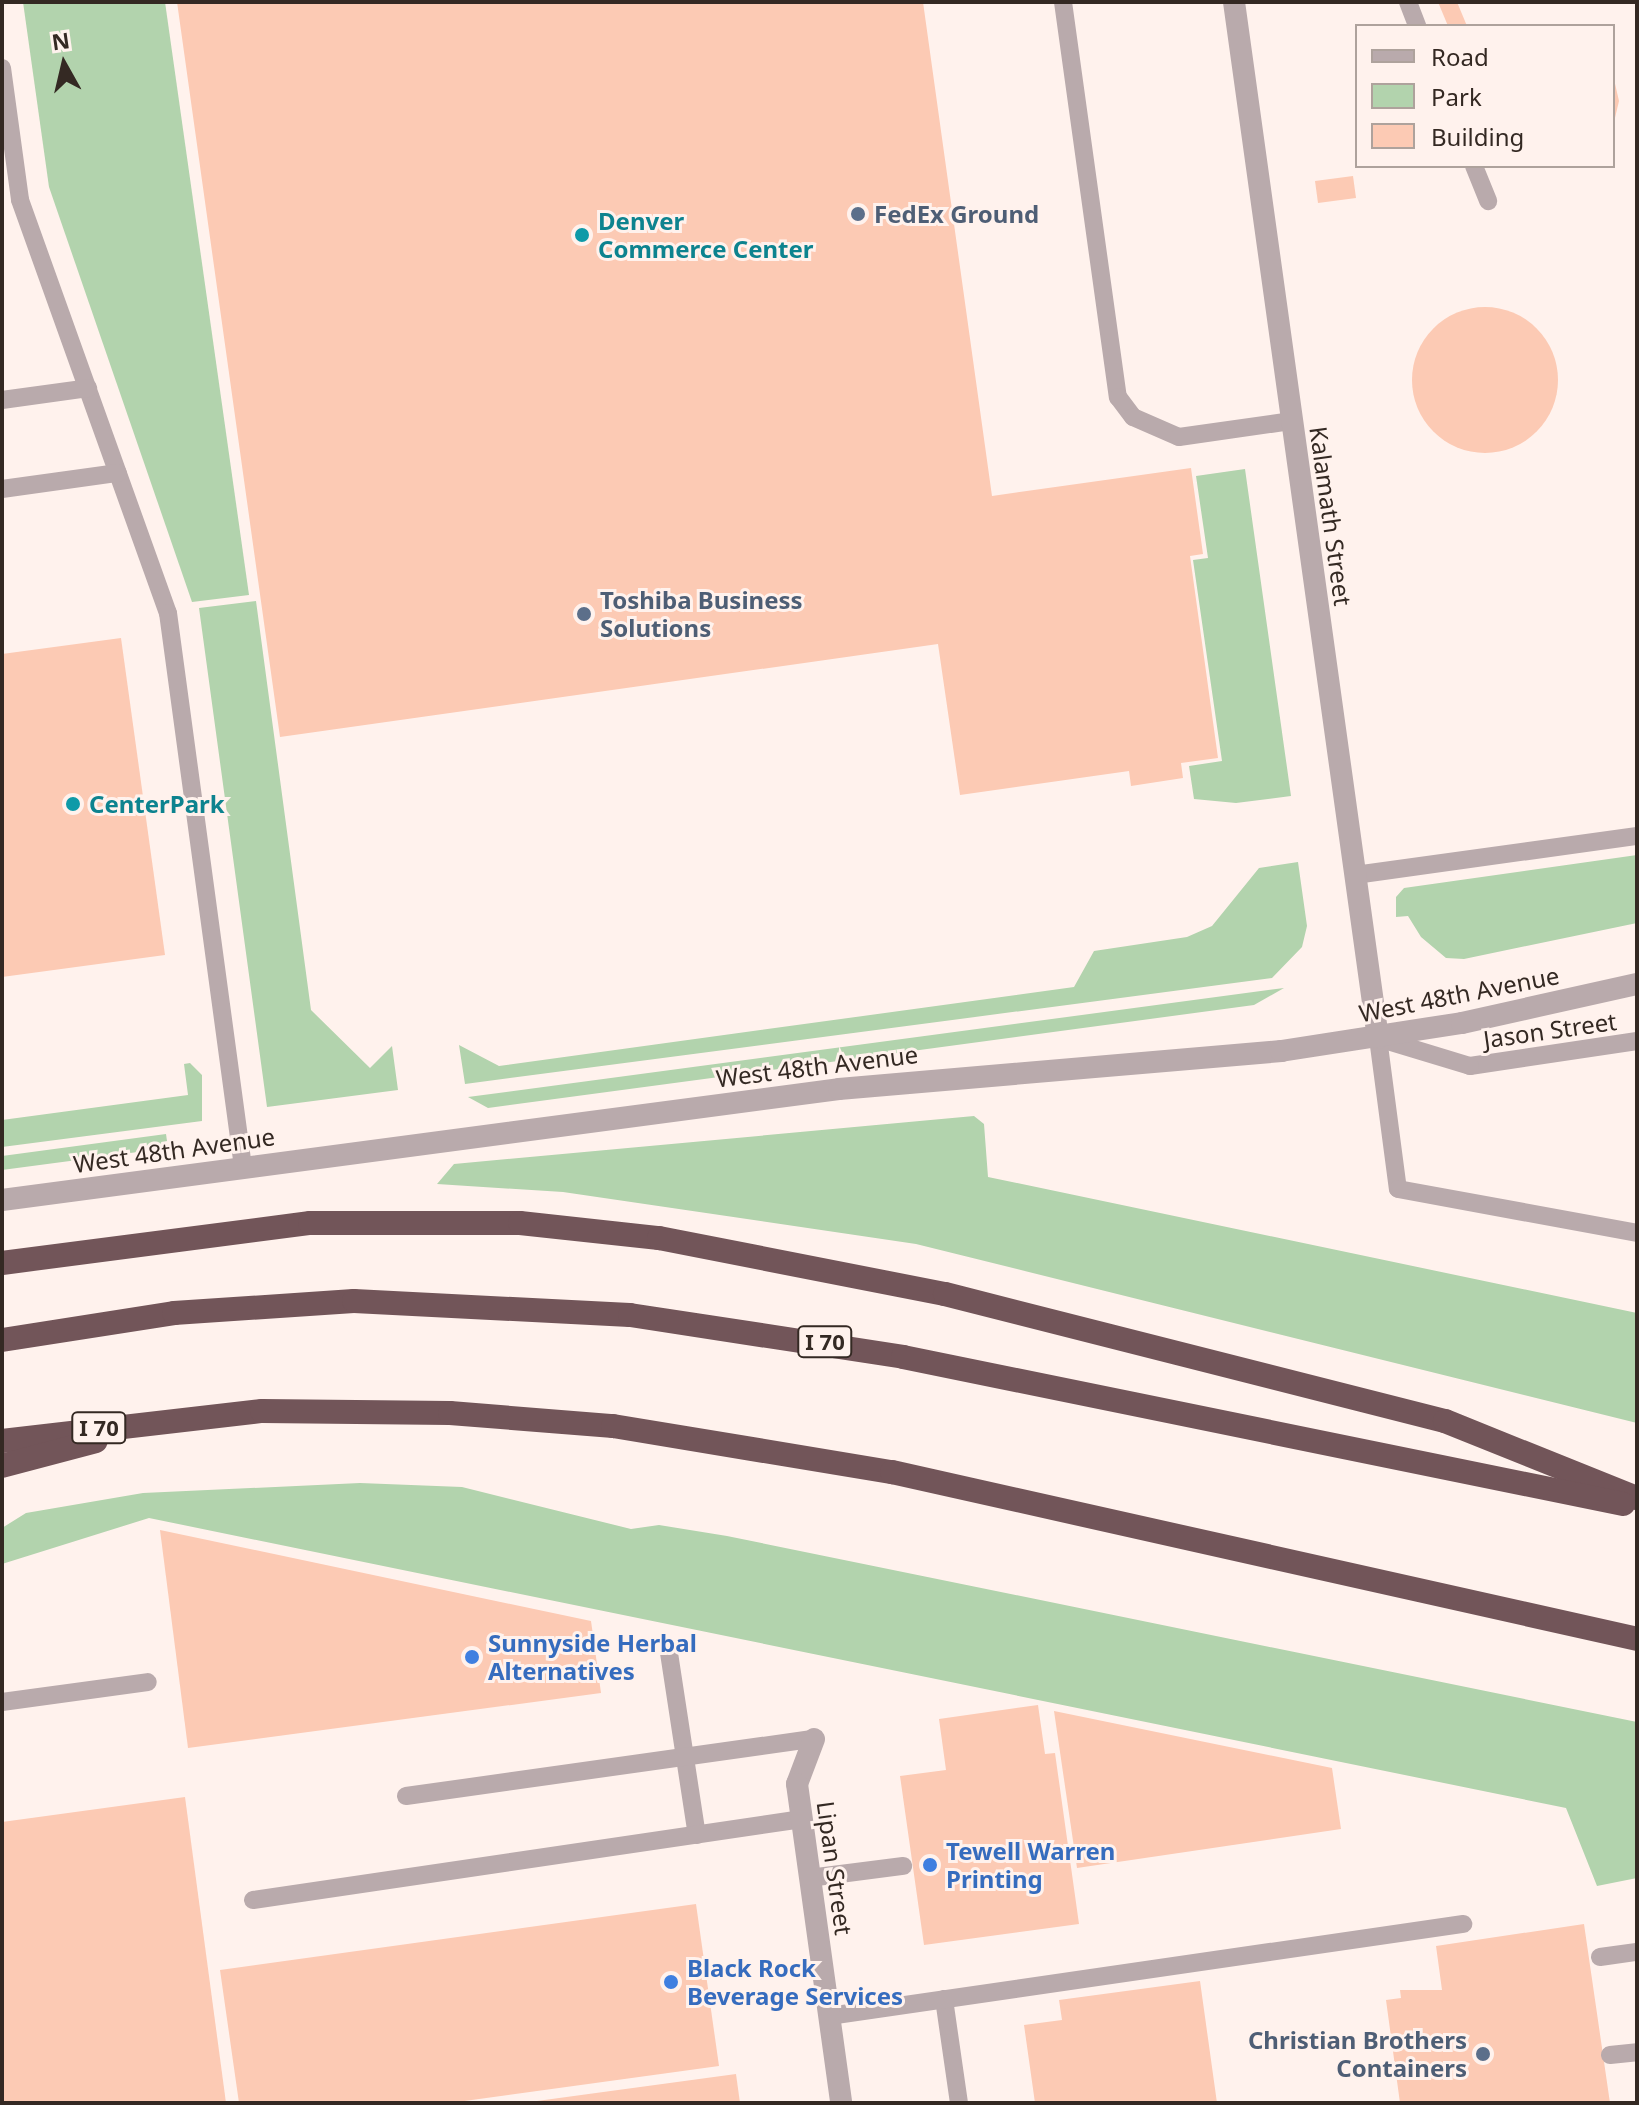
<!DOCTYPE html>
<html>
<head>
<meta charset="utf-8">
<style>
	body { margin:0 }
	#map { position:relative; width:1639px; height:2105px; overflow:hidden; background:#fff2ed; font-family:"Noto Sans",sans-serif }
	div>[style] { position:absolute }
	.green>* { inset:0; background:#b2d3ad }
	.building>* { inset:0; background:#fccab4 }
	.round { border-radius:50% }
	.service>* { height:18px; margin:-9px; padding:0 9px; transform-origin:9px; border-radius:9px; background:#b9aaac }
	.minor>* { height:22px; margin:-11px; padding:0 11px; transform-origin:11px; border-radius:11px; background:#b9aaac }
	.tertiary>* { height:22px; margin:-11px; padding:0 11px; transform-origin:11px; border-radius:11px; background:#b9aaac }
	.motorway>* { height:24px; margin:-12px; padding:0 12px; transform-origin:12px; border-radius:12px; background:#725559 }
	.dots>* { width:22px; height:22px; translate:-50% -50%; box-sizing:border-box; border:4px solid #fff2ed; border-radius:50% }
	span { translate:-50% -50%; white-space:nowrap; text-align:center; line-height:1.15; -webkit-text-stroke:6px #fff2ed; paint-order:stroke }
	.shield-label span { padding:2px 6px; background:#fff2ed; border:2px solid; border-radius:6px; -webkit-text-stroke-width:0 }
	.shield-label { font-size:22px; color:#342923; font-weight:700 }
	.service-label { font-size:24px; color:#4e5e75; font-weight:700 }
	.left { translate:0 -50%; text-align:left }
	.right { translate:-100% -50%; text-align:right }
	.culture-label { font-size:24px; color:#0d838f; font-weight:700 }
	.street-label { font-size:24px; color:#342923 }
	.shop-label { font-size:24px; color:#366cbe; font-weight:700 }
	.frame { position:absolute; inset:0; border:4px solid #342923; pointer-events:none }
	.legend { position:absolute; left:1355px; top:24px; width:260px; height:144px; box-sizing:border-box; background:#fff2ed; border:2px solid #aea29c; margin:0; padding:10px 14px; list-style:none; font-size:24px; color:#342923 }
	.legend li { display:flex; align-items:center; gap:16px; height:40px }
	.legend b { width:40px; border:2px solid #aea29c }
	.north { position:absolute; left:24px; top:24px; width:80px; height:80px; -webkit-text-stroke:6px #fff2ed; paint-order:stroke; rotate:352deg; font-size:22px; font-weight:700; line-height:32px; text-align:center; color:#342923 }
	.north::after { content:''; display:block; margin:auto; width:28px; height:36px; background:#342923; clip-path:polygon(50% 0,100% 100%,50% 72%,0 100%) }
</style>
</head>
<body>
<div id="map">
	<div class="green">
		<div style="clip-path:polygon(23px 2px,165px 2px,249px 595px,192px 602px,49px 187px)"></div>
		<div style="clip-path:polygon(1245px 469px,1291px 796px,1236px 803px,1194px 799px,1189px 766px,1222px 761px,1193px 560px,1208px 558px,1196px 476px)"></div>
		<div style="clip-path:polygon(256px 601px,311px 1010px,370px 1068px,392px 1046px,398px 1090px,267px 1107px,199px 608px)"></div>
		<div style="clip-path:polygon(1637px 855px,1637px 923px,1464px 959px,1446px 958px,1421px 937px,1408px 916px,1396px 917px,1396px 897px,1404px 888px)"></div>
		<div style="clip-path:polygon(1298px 862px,1307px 926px,1302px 947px,1272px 978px,465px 1084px,459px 1045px,499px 1066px,1074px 987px,1094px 951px,1187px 937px,1212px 926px,1259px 868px)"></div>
		<div style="clip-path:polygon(1284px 988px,1254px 1005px,488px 1108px,468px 1097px)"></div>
		<div style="clip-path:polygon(190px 1063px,202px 1075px,202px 1121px,2px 1147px,2px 1120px,188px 1095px,184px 1064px)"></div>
		<div style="clip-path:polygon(974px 1116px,984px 1124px,988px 1177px,1637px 1313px,1637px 1423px,916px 1244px,563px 1192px,437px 1184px,454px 1164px)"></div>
		<div style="clip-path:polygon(166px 1134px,168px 1148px,2px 1170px,2px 1156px)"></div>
		<div style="clip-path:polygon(360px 1483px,462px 1487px,631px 1529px,659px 1525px,727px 1536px,1637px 1722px,1637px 1878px,1597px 1886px,1566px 1808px,149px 1518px,2px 1564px,2px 1528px,26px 1513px,143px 1493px)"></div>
	</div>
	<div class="building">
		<div style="clip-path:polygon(177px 2px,923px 2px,992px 496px,1191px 468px,1203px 554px,1190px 556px,1218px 758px,1181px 763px,1183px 778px,1131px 786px,1129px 771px,960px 795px,938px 644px,280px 737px)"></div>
		<div style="clip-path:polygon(1438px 2px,1457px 2px,1467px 26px,1448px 26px)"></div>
		<div style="clip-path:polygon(1613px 75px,1619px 101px,1614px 122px,1613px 122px)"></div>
		<div style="clip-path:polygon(1353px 176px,1356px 198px,1318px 203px,1315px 181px)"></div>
		<div class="round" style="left:1412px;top:307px;width:146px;height:146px"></div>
		<div style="clip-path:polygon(121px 638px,165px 955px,2px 977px,2px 654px)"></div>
		<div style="clip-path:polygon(160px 1530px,591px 1621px,601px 1693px,188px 1748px)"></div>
		<div style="clip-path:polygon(1038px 1705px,1045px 1754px,1055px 1753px,1079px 1924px,924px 1945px,900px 1776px,946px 1770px,939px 1719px)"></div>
		<div style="clip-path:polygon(1054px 1711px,1332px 1768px,1341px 1829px,1077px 1868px)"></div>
		<div style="clip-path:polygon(185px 1797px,226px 2103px,2px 2103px,2px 1822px)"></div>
		<div style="clip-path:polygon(696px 1904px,719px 2066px,450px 2103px,239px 2103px,220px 1970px)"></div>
		<div style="clip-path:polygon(1584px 1924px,1610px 2103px,1400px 2103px,1386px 2000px,1401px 1998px,1400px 1990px,1442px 1990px,1436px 1946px)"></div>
		<div style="clip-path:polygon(1200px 1981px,1217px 2103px,1035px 2103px,1024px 2025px,1062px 2020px,1059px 2000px)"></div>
		<div style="clip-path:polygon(736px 2074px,740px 2103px,537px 2103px,537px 2101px)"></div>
	</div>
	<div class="service">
		<div style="left:1063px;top:2px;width:399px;rotate:82.1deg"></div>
		<div style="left:1118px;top:397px;width:25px;rotate:53deg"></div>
		<div style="left:1133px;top:417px;width:50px;rotate:23.5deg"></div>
		<div style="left:1179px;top:437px;width:114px;rotate:-8.1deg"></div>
		<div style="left:1408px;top:2px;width:26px;rotate:69deg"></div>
		<div style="left:2px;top:68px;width:133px;rotate:82.2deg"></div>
		<div style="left:20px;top:200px;width:439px;rotate:70.3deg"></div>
		<div style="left:168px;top:613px;width:559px;rotate:82.29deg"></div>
		<div style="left:1474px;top:166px;width:38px;rotate:68deg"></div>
		<div style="left:2px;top:400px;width:87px;rotate:-7.9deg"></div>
		<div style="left:2px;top:489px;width:117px;rotate:-7.9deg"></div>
		<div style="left:1355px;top:875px;width:285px;rotate:-7.9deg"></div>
		<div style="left:1637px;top:1041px;width:169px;rotate:171.5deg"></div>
		<div style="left:1470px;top:1066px;width:96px;rotate:-163.1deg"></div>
		<div style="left:1378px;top:1038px;width:152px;rotate:82.5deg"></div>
		<div style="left:1398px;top:1189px;width:243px;rotate:10.4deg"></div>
		<div style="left:669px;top:1653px;width:184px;rotate:81.3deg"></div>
		<div style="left:2px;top:1702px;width:147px;rotate:-7.8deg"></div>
		<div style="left:406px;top:1796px;width:412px;rotate:-8deg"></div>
		<div style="left:809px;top:1878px;width:95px;rotate:-7.3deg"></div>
		<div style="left:253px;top:1900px;width:555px;rotate:-8.39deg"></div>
		<div style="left:1600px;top:1957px;width:37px;rotate:-8deg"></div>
		<div style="left:944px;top:1999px;width:105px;rotate:81.8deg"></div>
		<div style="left:829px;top:2016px;width:641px;rotate:-8.26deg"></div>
		<div style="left:1610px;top:2055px;width:27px;rotate:-6deg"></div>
	</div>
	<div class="minor">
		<div style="left:1234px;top:2px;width:1046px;rotate:82.09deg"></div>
		<div style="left:814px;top:1739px;width:48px;rotate:110.7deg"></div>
		<div style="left:797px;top:1784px;width:322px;rotate:82.1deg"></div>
	</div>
	<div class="tertiary">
		<div style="left:2px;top:1200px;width:844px;rotate:-7.55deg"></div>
		<div style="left:839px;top:1089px;width:444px;rotate:-4.9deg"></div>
		<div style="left:1281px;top:1051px;width:183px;rotate:-8.8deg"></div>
		<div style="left:1462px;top:1023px;width:179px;rotate:-12.6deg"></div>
	</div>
	<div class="motorway">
		<div style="left:2px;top:1263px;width:311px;rotate:-7.4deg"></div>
		<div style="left:310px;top:1223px;width:210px"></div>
		<div style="left:520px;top:1223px;width:140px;rotate:6.2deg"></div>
		<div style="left:659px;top:1238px;width:291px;rotate:11.1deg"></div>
		<div style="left:945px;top:1294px;width:516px;rotate:14.25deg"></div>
		<div style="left:1445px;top:1421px;width:207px;rotate:21.9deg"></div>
		<div style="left:2px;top:1340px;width:174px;rotate:-8.9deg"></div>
		<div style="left:174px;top:1313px;width:180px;rotate:-3.8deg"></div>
		<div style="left:354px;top:1301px;width:276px;rotate:2.9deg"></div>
		<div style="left:630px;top:1315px;width:276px;rotate:8.7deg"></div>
		<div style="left:903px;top:1357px;width:735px;rotate:11.54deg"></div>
		<div style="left:2px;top:1441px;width:262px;rotate:-6.6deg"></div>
		<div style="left:262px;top:1411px;width:188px;rotate:0.6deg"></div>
		<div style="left:450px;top:1413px;width:164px;rotate:4.6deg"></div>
		<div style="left:613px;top:1426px;width:283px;rotate:9.4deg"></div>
		<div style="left:892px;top:1472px;width:763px;rotate:12.63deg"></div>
		<div style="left:2px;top:1466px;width:97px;rotate:-14.9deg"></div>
	</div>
	<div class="dots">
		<div style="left:858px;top:214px;background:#5c6f8a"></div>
		<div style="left:582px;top:235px;background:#0f9aa8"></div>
		<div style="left:584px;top:614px;background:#5c6f8a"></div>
		<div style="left:73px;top:804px;background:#0f9aa8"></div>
		<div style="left:472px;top:1657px;background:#3f7fe0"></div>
		<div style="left:930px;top:1865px;background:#3f7fe0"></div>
		<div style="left:671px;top:1982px;background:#3f7fe0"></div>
		<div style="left:1483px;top:2054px;background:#5c6f8a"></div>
	</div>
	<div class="shield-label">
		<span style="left:825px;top:1342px">I 70</span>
		<span style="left:99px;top:1428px">I 70</span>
	</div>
	<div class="service-label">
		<span class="left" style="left:874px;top:214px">FedEx Ground</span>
		<span class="left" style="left:600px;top:614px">Toshiba Business<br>Solutions</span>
		<span class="right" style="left:1467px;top:2054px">Christian Brothers<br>Containers</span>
	</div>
	<div class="culture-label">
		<span class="left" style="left:598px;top:235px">Denver<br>Commerce Center</span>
		<span class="left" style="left:89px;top:804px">CenterPark</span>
	</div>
	<div class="street-label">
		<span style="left:1331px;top:516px;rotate:82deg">Kalamath Street</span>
		<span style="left:1459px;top:994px;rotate:-11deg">West 48th Avenue</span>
		<span style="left:1550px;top:1030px;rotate:-8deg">Jason Street</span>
		<span style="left:817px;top:1066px;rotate:-7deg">West 48th Avenue</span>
		<span style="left:174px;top:1150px;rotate:-8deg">West 48th Avenue</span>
		<span style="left:835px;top:1868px;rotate:82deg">Lipan Street</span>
	</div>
	<div class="shop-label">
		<span class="left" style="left:488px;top:1657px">Sunnyside Herbal<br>Alternatives</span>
		<span class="left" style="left:946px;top:1865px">Tewell Warren<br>Printing</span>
		<span class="left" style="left:687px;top:1982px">Black Rock<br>Beverage Services</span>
	</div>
	<div class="frame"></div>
	<ul class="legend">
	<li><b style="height:10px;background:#b9aaac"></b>Road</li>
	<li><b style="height:22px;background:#b2d3ad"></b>Park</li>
	<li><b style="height:22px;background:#fccab4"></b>Building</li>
	</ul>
	<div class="north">N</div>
</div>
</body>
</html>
